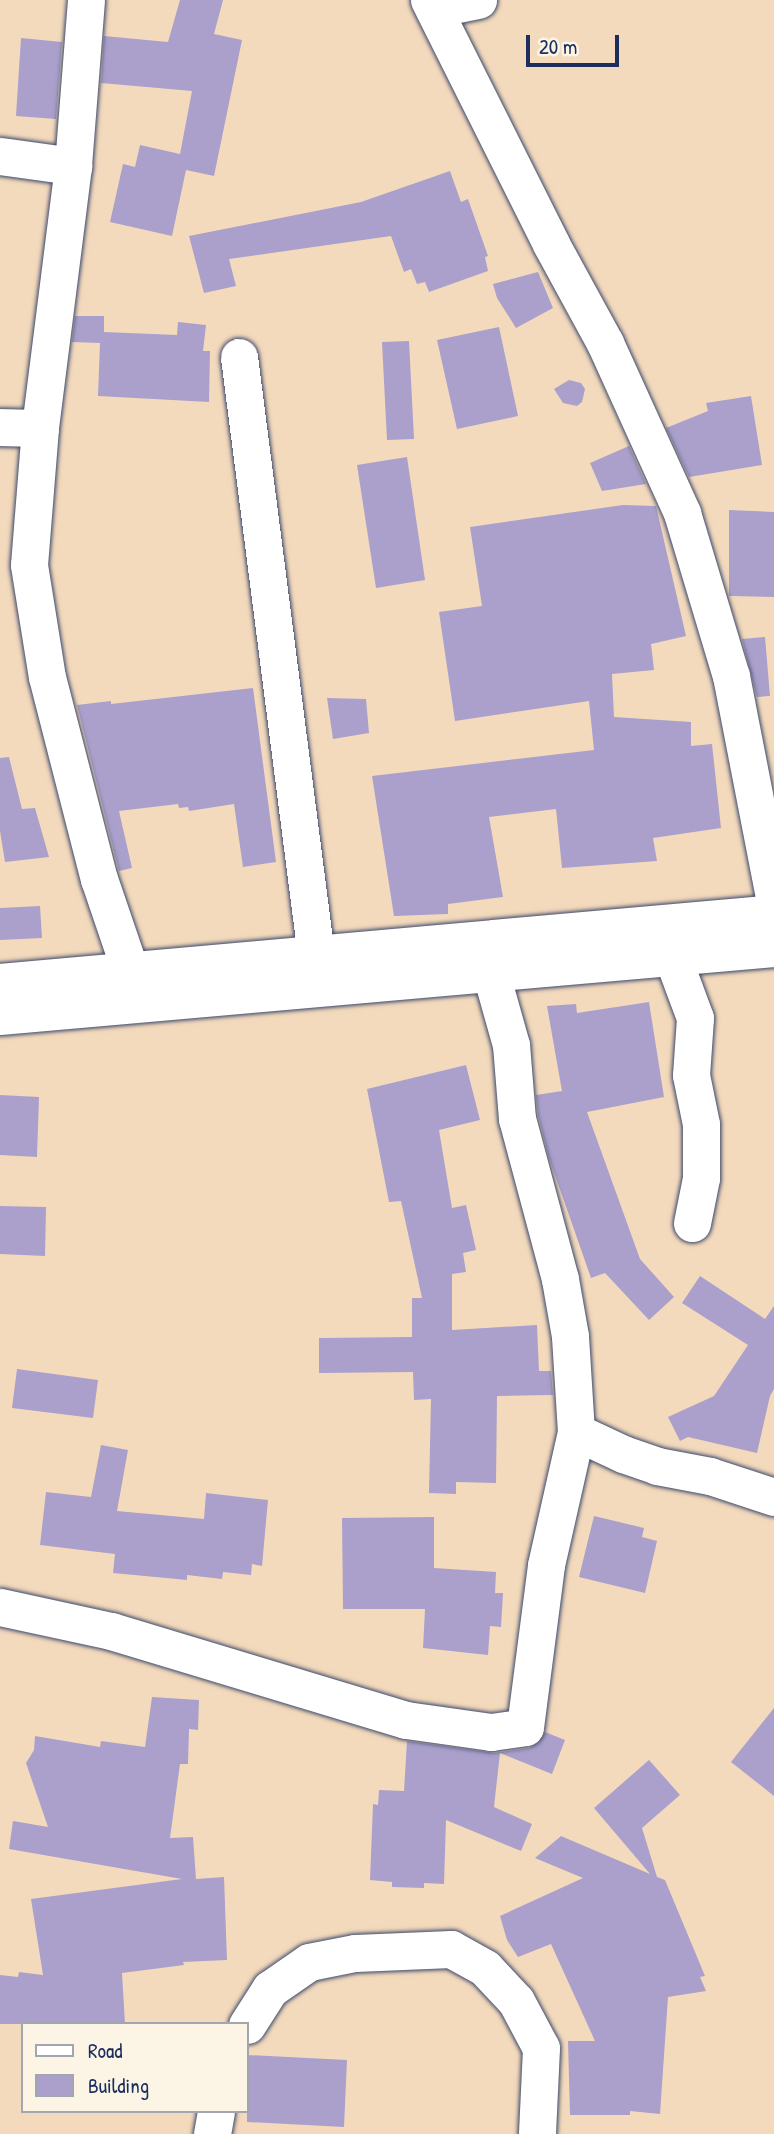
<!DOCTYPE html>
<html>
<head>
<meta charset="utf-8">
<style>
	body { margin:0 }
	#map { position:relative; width:774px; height:2134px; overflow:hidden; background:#f4dabc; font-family:"Patrick Hand",sans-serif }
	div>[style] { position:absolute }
	.building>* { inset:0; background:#aaa0cb }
	.roads { filter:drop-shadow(0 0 2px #3c496c) drop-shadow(0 0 2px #3c496c) }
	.minor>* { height:37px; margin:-18.5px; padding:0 18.5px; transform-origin:18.5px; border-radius:18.5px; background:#fff }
	.major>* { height:38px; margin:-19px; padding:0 19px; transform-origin:19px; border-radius:19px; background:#fff }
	span { translate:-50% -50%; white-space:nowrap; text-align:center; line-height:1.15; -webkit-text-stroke:6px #fcf5e5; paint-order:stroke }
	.legend { position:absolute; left:21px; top:2022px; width:228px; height:91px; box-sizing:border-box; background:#fcf5e5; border:2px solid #a2a6af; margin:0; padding:9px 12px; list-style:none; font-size:21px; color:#1b2f5e }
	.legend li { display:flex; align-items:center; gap:14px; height:35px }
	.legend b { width:35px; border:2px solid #a2a6af }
	.scale { position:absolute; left:526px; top:35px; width:93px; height:32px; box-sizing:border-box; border:4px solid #1b2f5e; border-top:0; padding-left:9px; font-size:21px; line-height:24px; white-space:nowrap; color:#1b2f5e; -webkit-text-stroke:5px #fcf5e5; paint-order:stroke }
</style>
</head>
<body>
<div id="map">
	<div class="building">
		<div style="clip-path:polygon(180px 0,223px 0,214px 34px,242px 40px,214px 176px,186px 170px,172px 236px,110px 222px,123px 164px,135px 167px,140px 145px,180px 154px,192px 91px,101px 83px,104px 36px,168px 42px)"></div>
		<div style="clip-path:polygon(21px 38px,62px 42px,56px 119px,16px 116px)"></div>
		<div style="clip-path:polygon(450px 171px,461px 202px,468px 199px,488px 256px,485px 257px,488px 271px,429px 292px,425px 282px,417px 284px,411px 269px,404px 272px,391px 236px,229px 259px,236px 286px,204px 293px,189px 236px,361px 202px)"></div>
		<div style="clip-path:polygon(538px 272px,553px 308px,516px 328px,497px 298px,493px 284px)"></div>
		<div style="clip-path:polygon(75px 316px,104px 316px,104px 332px,177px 335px,178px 322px,206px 325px,203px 351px,210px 351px,209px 402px,98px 396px,100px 343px,72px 342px)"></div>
		<div style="clip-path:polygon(499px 327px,518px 416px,457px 429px,437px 340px)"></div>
		<div style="clip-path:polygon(409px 341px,414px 439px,387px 440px,382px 342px)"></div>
		<div style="clip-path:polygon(569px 380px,581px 383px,585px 389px,582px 402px,577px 406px,563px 403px,554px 389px)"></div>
		<div style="clip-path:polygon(751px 396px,762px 465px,689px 477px,666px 428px,708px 411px,706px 403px)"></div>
		<div style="clip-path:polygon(629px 446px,646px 484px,602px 491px,590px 463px)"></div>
		<div style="clip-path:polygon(407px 457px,425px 580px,376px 588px,357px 465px)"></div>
		<div style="clip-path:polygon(623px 505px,656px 506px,686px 636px,651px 644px,654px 670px,612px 674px,614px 717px,691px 722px,691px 746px,712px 744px,721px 828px,653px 838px,657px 861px,562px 868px,556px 809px,489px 817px,503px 897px,448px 904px,448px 914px,394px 916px,372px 776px,594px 750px,589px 701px,455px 721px,439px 612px,482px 606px,470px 527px)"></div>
		<div style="clip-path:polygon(729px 510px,774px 512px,774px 597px,729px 596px)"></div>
		<div style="clip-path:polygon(765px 637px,770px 696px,757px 697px,742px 639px)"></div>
		<div style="clip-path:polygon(253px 688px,276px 862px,243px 867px,234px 804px,189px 811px,188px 807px,179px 808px,178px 804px,119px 811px,132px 868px,119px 871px,77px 705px,111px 701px,111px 704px)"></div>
		<div style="clip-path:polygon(327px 698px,366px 699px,369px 733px,333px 739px)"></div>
		<div style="clip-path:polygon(9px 757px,22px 809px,35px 808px,49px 857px,5px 862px,0 831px,0 758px)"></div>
		<div style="clip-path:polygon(40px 906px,42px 938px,0 940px,0 908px)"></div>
		<div style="clip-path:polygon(649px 1002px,664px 1097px,587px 1112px,640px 1259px,674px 1297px,649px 1320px,605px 1273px,591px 1278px,549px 1158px,538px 1115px,536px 1095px,562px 1091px,547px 1006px,576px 1004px,577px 1013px)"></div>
		<div style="clip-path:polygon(466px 1065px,480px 1120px,439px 1130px,452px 1208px,466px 1205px,476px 1250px,463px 1253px,466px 1272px,452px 1274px,452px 1330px,537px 1325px,539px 1371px,551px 1371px,553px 1395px,497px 1396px,496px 1483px,456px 1482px,456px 1494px,429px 1493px,431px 1399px,414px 1400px,413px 1372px,319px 1373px,319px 1338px,412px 1337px,412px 1298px,422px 1298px,401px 1201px,389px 1202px,367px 1089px)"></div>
		<div style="clip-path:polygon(0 1095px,39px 1097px,37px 1157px,0 1155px)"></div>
		<div style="clip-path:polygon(0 1206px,46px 1207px,45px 1256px,0 1254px)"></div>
		<div style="clip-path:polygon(700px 1276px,765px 1319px,774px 1306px,774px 1389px,770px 1396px,757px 1453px,688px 1437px,680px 1441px,668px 1417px,714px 1396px,748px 1345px,682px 1303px)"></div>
		<div style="clip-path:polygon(17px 1369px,98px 1380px,93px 1418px,12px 1408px)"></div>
		<div style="clip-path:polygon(101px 1445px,128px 1450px,117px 1511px,204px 1519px,206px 1493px,268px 1500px,262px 1566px,252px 1564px,251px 1575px,223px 1572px,222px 1579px,187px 1575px,187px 1580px,113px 1573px,115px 1554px,40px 1545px,46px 1492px,91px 1497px)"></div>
		<div style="clip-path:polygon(594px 1516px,644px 1528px,642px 1537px,657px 1541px,645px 1593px,579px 1577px)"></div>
		<div style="clip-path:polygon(434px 1517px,434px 1568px,496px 1572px,495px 1593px,503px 1593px,501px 1627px,490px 1626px,488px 1655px,423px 1648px,425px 1609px,343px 1609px,342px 1518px)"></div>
		<div style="clip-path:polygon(152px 1697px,199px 1700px,198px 1730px,189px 1729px,188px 1764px,180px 1764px,170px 1838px,193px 1837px,196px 1879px,224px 1877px,227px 1960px,183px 1962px,184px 1965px,122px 1973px,125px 2024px,0 2024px,0 1975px,18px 1977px,19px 1972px,43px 1975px,31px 1899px,182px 1879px,9px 1849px,13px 1821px,48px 1827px,26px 1763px,34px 1750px,35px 1736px,100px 1747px,101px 1741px,145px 1747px)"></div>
		<div style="clip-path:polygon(774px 1708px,774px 1796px,731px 1762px)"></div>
		<div style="clip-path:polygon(545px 1732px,565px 1740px,552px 1774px,500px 1753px,494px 1807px,532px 1824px,521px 1851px,446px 1820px,444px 1884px,424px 1883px,424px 1888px,392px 1887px,392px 1882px,370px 1880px,373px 1804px,378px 1805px,379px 1790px,404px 1791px,407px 1741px,494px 1753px,529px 1748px,539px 1742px)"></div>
		<div style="clip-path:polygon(649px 1760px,680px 1795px,642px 1828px,657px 1877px,665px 1880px,705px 1976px,700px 1977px,706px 1991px,668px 1997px,660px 2114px,630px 2111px,630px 2115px,570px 2115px,568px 2041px,595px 2041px,551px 1944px,518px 1957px,507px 1940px,500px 1916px,583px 1878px,535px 1858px,561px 1836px,650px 1874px,594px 1808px)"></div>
		<div style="clip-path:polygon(247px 2055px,347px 2060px,344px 2127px,247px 2122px)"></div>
	</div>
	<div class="roads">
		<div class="minor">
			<div style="left:86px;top:0;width:167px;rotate:94.5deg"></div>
			<div style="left:73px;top:166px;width:264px;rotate:97.2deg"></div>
			<div style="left:40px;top:428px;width:137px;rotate:94.6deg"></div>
			<div style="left:29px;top:565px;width:113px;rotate:80.9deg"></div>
			<div style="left:47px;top:677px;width:209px;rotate:75.6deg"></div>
			<div style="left:99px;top:879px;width:99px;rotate:71.2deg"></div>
			<div style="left:429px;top:0;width:273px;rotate:63.4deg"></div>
			<div style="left:551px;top:244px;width:113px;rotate:61.4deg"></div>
			<div style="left:605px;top:343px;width:187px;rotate:65.6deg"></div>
			<div style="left:682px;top:513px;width:170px;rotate:73.3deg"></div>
			<div style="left:731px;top:676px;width:225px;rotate:79deg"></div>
			<div style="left:434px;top:9px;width:45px;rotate:-11.6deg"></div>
			<div style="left:0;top:156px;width:74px;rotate:7.8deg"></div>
			<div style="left:239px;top:357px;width:604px;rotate:82.67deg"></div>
			<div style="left:0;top:427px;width:40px;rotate:1.4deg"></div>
			<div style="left:672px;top:956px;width:66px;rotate:69.6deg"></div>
			<div style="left:695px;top:1018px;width:57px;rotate:94deg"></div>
			<div style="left:691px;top:1075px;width:50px;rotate:78.5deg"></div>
			<div style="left:701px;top:1124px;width:54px;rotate:90deg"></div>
			<div style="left:701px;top:1178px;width:46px;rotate:101.3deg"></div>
			<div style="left:576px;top:1432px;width:52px;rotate:25.1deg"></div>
			<div style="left:623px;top:1454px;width:36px;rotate:19deg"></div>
			<div style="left:657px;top:1466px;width:54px;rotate:10.7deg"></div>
			<div style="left:710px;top:1476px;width:67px;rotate:18.2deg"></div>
			<div style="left:0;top:1607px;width:114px;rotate:12.2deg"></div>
			<div style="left:111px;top:1631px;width:308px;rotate:16.8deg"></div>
			<div style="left:406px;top:1720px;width:86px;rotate:8deg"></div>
			<div style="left:491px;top:1732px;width:34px;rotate:-8deg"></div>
			<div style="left:525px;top:1727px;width:163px;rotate:-82.6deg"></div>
			<div style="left:546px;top:1565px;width:136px;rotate:-77.3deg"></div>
			<div style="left:576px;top:1432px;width:96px;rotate:-93.6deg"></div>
			<div style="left:570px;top:1336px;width:58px;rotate:-100deg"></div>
			<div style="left:560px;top:1279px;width:166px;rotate:-105deg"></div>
			<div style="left:517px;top:1119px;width:74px;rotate:-94.6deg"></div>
			<div style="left:511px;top:1045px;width:74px;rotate:-105.7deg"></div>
			<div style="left:247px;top:2025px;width:43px;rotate:-57.4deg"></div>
			<div style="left:270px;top:1989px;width:47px;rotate:-34.7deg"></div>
			<div style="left:309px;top:1962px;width:47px;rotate:-11.1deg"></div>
			<div style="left:355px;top:1953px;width:96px;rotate:-2.4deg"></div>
			<div style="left:451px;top:1949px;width:39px;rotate:29deg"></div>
			<div style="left:485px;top:1968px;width:45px;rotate:46.8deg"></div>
			<div style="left:516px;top:2001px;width:53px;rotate:62deg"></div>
			<div style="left:541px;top:2048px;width:86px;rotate:92.7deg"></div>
			<div style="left:212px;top:2134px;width:23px;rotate:-80deg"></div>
		</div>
		<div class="major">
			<div style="left:0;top:983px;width:777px;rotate:-5.09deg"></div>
			<div style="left:0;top:1016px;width:777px;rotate:-5.02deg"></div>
		</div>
	</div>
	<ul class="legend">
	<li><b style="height:9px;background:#fff"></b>Road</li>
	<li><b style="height:19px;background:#aaa0cb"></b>Building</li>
	</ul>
	<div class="scale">20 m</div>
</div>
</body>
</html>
